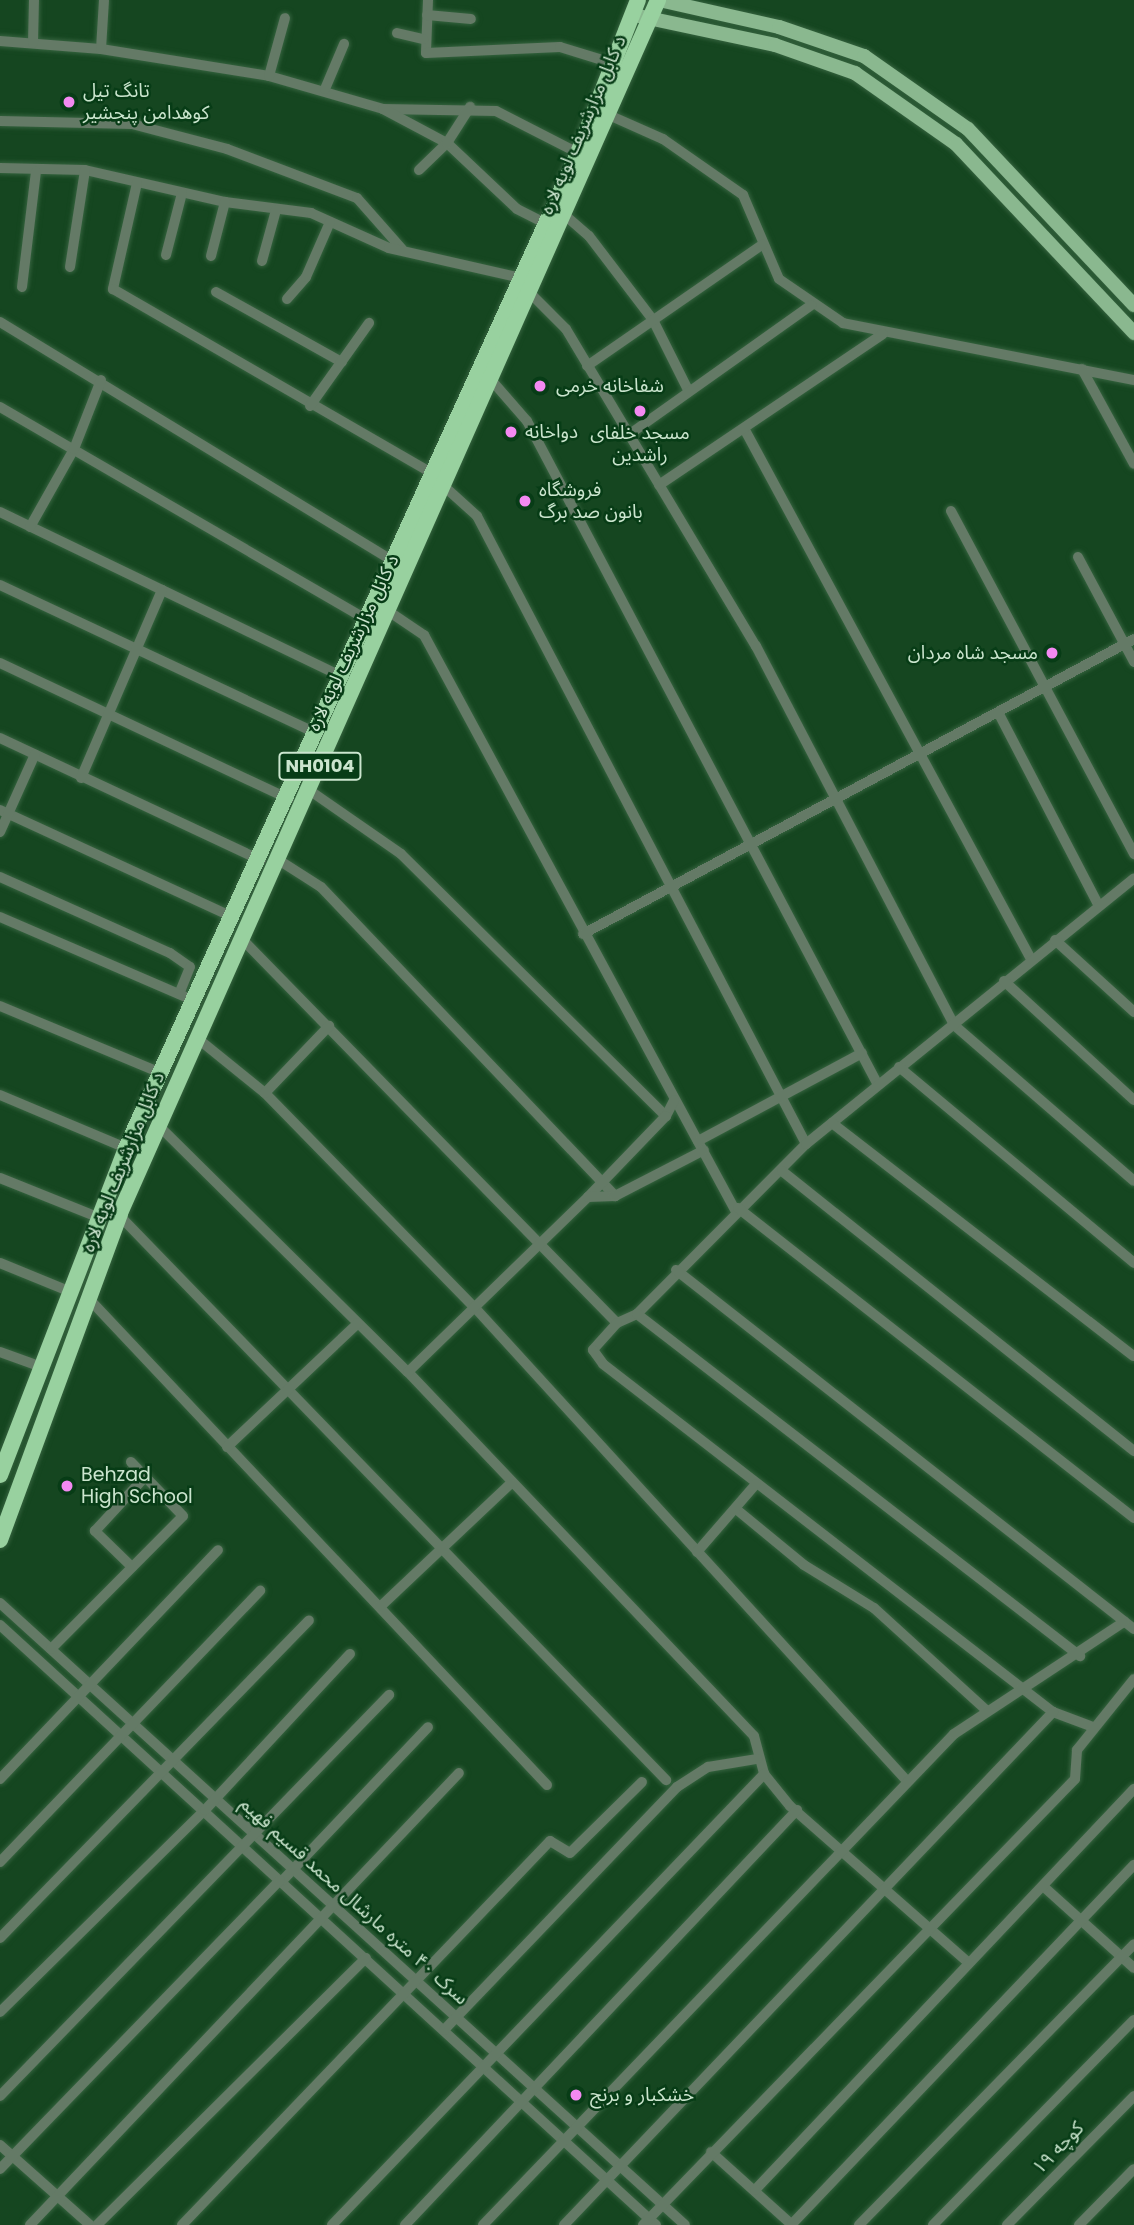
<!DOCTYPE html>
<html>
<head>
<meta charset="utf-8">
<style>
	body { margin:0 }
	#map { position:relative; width:1134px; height:2225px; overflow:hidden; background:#154620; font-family:Poppins,"Noto Sans Arabic",sans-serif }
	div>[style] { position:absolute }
	.roads { filter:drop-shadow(0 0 2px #36633f) drop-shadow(0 0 2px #36633f) }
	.minor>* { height:10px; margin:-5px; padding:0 5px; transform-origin:5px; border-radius:5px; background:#647a66 }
	.major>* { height:14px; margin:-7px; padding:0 7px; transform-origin:7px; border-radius:7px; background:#8ab88f }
	.highway>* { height:16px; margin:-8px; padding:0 8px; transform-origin:8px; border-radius:8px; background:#98d19f }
	.dots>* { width:19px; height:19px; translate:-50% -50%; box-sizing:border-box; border:4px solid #073c16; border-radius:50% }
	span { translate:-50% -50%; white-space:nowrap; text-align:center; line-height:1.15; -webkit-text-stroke:5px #073c16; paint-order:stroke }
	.shield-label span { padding:2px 5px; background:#073c16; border:2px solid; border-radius:5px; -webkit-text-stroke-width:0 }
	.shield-label { font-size:18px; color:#cbe5ce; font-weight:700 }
	.poi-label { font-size:19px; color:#cbe5ce }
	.left { translate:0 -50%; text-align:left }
	.right { translate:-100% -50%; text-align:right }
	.street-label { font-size:19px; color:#cbe5ce }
</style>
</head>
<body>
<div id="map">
	<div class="roads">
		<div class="minor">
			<div style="left:428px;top:0;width:53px;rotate:92.2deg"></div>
			<div style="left:426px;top:53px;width:134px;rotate:-2.6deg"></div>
			<div style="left:560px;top:47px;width:54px;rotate:17.1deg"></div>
			<div style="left:427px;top:15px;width:44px;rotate:5.2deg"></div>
			<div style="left:397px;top:33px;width:27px;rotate:13deg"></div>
			<div style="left:0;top:41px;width:101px;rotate:4.5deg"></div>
			<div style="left:101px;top:49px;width:170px;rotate:9.1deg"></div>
			<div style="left:269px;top:76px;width:119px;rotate:16.1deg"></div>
			<div style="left:383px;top:109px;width:113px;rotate:1deg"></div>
			<div style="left:496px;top:111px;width:92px;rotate:27.1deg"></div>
			<div style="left:33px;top:43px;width:43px;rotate:-88.7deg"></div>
			<div style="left:101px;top:49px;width:49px;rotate:-86.5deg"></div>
			<div style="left:269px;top:76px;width:60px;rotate:-74.6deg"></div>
			<div style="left:325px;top:89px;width:49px;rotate:-67.1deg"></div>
			<div style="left:383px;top:109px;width:72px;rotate:28deg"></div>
			<div style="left:447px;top:143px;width:96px;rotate:43.3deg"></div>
			<div style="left:517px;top:209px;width:31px;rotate:27deg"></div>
			<div style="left:611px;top:116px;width:57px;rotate:23.9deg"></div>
			<div style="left:663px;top:139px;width:98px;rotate:35deg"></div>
			<div style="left:743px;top:195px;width:91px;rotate:66.8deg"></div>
			<div style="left:779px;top:279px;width:78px;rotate:34.5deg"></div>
			<div style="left:843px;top:323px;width:297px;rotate:11.1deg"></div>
			<div style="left:0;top:121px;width:132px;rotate:1.3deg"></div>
			<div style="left:132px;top:124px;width:98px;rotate:14.7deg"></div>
			<div style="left:227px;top:149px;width:139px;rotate:20.7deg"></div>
			<div style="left:357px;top:198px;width:68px;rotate:48.6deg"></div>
			<div style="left:0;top:168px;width:85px;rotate:1.3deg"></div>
			<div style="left:85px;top:170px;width:144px;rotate:12.9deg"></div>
			<div style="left:225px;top:202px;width:87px;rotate:7.3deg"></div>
			<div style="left:311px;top:213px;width:85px;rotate:24.2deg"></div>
			<div style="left:389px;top:248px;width:135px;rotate:12.8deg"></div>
			<div style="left:419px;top:170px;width:39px;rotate:-44deg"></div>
			<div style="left:447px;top:143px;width:43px;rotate:-57.4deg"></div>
			<div style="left:137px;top:183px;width:109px;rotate:102.8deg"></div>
			<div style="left:113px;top:289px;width:368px;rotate:30deg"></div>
			<div style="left:567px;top:217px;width:29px;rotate:41deg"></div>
			<div style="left:589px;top:236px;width:106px;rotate:52.7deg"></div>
			<div style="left:653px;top:320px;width:80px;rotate:63.4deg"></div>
			<div style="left:166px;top:255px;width:64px;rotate:-75.5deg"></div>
			<div style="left:211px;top:256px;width:56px;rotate:-75.5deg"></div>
			<div style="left:262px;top:261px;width:53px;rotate:-74.6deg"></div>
			<div style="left:70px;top:267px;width:98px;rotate:-81.2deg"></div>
			<div style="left:22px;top:287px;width:116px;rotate:-83.1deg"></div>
			<div style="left:216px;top:292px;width:144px;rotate:29.1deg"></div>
			<div style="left:532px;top:295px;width:48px;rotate:45deg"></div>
			<div style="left:566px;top:329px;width:370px;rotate:59.1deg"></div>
			<div style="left:756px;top:646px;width:428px;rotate:62.4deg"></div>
			<div style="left:954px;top:1025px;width:238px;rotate:40.9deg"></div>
			<div style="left:287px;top:299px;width:29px;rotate:-49deg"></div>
			<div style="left:306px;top:277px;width:60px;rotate:-66.4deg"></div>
			<div style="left:0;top:322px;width:460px;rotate:31.3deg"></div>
			<div style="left:587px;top:366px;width:213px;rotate:-34.7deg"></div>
			<div style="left:1082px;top:369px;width:108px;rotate:61.3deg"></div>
			<div style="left:493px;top:382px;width:52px;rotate:48.9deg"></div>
			<div style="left:527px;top:421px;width:751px;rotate:62.14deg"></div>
			<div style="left:310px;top:406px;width:102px;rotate:-54.6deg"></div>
			<div style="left:0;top:407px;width:427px;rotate:30.1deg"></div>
			<div style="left:746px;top:432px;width:599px;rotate:61.6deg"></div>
			<div style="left:627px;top:436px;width:226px;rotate:-35.4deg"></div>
			<div style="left:659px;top:485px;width:270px;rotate:-34deg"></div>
			<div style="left:446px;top:488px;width:42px;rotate:42.1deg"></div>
			<div style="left:477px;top:516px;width:709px;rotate:62.35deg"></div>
			<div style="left:951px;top:511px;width:389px;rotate:61.9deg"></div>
			<div style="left:0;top:512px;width:381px;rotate:25.7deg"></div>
			<div style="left:30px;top:527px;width:90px;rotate:-60.6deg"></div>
			<div style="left:74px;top:449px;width:74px;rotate:-68.6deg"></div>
			<div style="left:1078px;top:557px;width:119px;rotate:61.9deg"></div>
			<div style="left:0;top:585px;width:351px;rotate:25.1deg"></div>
			<div style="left:391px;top:613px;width:40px;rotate:34deg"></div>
			<div style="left:424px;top:635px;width:654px;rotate:61.59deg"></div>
			<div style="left:0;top:663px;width:319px;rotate:25.2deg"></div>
			<div style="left:999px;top:714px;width:216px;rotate:62.5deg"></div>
			<div style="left:0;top:738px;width:288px;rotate:25.1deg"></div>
			<div style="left:81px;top:778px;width:205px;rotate:-66.7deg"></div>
			<div style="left:309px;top:790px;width:112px;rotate:34.8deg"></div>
			<div style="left:401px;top:854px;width:373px;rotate:44.7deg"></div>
			<div style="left:666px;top:1116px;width:18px;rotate:-63deg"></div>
			<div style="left:0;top:810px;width:256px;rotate:24.7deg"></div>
			<div style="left:0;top:832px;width:85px;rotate:-65.8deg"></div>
			<div style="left:277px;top:859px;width:52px;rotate:32.5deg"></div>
			<div style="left:321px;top:887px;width:427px;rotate:46.4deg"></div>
			<div style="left:0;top:877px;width:186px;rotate:24.1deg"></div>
			<div style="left:170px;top:953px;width:24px;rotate:35deg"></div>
			<div style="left:190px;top:967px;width:29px;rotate:112deg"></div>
			<div style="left:0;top:917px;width:212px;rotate:23.3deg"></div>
			<div style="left:583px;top:934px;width:625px;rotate:-28.16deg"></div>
			<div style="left:241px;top:938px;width:538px;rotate:45.68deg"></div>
			<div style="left:617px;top:1323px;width:22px;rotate:-24deg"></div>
			<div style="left:637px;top:1314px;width:240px;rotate:-45.2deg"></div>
			<div style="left:806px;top:1144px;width:422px;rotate:-39deg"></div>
			<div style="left:1055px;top:940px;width:107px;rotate:42.3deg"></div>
			<div style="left:1004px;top:981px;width:176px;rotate:42.5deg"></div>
			<div style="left:0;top:1006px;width:174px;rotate:22.6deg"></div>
			<div style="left:197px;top:1038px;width:87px;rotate:39deg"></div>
			<div style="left:265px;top:1093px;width:303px;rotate:45.7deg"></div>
			<div style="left:477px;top:1310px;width:636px;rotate:47.61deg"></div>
			<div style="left:899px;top:1067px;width:306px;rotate:39.8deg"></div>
			<div style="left:265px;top:1093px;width:93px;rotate:-46.3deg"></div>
			<div style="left:0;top:1095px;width:137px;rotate:22.8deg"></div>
			<div style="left:832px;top:1123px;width:381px;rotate:37.7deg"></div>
			<div style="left:158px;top:1125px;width:351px;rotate:44.7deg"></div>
			<div style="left:408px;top:1372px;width:502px;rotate:46.45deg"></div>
			<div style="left:754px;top:1736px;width:39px;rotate:75deg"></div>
			<div style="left:764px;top:1774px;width:41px;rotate:50.9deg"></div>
			<div style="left:790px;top:1806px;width:238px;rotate:41.3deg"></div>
			<div style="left:698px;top:1141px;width:186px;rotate:-28.2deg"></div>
			<div style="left:782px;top:1171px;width:450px;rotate:38.5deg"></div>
			<div style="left:0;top:1178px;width:108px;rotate:21.8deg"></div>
			<div style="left:588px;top:1197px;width:112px;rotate:-46.1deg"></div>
			<div style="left:738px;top:1208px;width:503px;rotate:38.05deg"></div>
			<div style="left:116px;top:1212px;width:791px;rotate:45.92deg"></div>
			<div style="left:0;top:1263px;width:77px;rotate:22.2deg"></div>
			<div style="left:676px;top:1270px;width:582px;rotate:38.09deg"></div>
			<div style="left:91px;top:1301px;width:665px;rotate:46.71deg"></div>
			<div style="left:637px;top:1314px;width:560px;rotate:37.67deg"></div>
			<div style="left:617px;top:1323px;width:36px;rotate:132deg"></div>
			<div style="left:593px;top:1350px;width:17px;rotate:54deg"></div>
			<div style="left:603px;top:1364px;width:569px;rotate:37.72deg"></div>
			<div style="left:1053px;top:1712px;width:43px;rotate:20.6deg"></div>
			<div style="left:0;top:1352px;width:45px;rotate:19.7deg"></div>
			<div style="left:408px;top:1372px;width:251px;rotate:-44.2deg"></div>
			<div style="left:588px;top:1197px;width:27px;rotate:-2deg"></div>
			<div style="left:615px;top:1196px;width:100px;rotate:-27.3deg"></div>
			<div style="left:227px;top:1447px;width:180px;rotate:-43.4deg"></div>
			<div style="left:736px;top:1509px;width:88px;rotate:39.5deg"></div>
			<div style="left:804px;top:1565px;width:82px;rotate:31.6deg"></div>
			<div style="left:874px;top:1608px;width:151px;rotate:42.3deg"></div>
			<div style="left:697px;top:1552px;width:90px;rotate:-49.1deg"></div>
			<div style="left:132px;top:1567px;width:52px;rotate:-135.8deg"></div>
			<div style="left:95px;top:1531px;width:74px;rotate:-47.2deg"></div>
			<div style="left:0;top:1603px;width:925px;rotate:42.24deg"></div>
			<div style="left:380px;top:1607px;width:179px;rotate:-43.4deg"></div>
			<div style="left:0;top:1625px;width:889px;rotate:42.45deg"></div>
			<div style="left:51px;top:1649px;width:187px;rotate:-45.2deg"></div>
			<div style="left:183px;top:1516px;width:75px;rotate:-133.9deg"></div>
			<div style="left:0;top:1779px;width:316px;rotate:-46.4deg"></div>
			<div style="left:0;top:1862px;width:376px;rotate:-46.2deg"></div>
			<div style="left:282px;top:1881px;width:212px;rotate:-46.5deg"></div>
			<div style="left:1044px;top:1887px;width:121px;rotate:42deg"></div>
			<div style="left:0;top:1938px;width:443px;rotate:-45.8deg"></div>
			<div style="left:0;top:2012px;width:288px;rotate:-44.6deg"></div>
			<div style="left:205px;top:1810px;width:213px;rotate:-47.1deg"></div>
			<div style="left:444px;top:2030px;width:337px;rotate:-46.2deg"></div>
			<div style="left:677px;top:1787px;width:37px;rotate:-33deg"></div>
			<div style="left:708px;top:1767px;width:50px;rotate:-9.3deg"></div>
			<div style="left:0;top:2096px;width:559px;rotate:-45.87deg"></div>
			<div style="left:0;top:2145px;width:120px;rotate:41.6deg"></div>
			<div style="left:711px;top:2152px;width:109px;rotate:42deg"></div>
			<div style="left:0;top:2169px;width:402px;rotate:-45.9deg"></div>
			<div style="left:755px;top:2190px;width:552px;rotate:-46.62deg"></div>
			<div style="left:792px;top:2224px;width:496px;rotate:-46.4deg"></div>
			<div style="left:30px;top:2225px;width:623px;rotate:-46.5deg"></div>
			<div style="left:97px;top:2225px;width:379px;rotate:-44.8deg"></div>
			<div style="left:182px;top:2225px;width:532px;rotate:-46.22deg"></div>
			<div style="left:550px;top:1841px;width:23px;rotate:31deg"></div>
			<div style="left:570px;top:1853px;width:101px;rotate:-44.6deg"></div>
			<div style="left:332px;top:2225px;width:625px;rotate:-46.23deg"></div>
			<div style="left:405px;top:2225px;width:571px;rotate:-46.63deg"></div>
			<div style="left:483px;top:2225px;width:680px;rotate:-46.19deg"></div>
			<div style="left:954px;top:1734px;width:204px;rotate:-33.4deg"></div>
			<div style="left:564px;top:2225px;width:709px;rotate:-46.37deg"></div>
			<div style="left:643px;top:2225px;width:621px;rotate:-45.91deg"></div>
			<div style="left:1075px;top:1779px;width:29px;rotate:-86deg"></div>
			<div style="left:1077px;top:1750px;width:91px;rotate:-51.2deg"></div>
			<div style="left:859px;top:2225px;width:393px;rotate:-45.6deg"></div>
			<div style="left:933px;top:2225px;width:287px;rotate:-45.6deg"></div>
			<div style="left:1007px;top:2225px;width:181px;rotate:-45.4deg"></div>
			<div style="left:1079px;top:2225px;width:78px;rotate:-45.5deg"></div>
		</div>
		<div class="major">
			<div style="left:659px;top:0;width:123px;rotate:12.7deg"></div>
			<div style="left:779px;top:27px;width:90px;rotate:18.8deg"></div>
			<div style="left:864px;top:56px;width:127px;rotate:35.1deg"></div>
			<div style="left:968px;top:129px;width:242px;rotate:46.7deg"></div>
			<div style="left:634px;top:15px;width:144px;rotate:12deg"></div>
			<div style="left:775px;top:45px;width:85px;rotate:19.3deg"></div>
			<div style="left:855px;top:73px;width:123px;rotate:35.1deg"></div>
			<div style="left:956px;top:144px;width:260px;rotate:46.7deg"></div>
		</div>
		<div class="highway">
			<div style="left:0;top:1475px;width:350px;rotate:-68.9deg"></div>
			<div style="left:126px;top:1148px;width:1093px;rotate:-65.57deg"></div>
			<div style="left:578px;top:153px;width:164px;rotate:-68.6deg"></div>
			<div style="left:0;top:1540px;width:348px;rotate:-69.8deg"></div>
			<div style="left:120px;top:1213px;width:1327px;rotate:-66.08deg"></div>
		</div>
	</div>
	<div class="dots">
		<div style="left:69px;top:102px;background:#f389f1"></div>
		<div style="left:540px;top:386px;background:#f389f1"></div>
		<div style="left:640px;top:411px;background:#f389f1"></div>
		<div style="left:511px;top:432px;background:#f389f1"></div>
		<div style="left:525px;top:501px;background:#f389f1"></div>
		<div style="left:1052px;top:653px;background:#f389f1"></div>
		<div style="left:67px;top:1486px;background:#f389f1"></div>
		<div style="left:576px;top:2095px;background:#f389f1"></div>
	</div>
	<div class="shield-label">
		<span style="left:320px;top:766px">NH0104</span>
	</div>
	<div class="poi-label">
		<span class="left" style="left:83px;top:102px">تانگ تیل<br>کوهدامن پنجشیر</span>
		<span class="left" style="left:556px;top:386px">شفاخانه خرمی</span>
		<span class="left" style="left:525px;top:432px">دواخانه</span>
		<span style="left:640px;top:444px">مسجد خلفای<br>راشدین</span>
		<span class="left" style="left:539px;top:501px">فروشگاه<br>بانون صد برگ</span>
		<span class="right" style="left:1038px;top:653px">مسجد شاه مردان</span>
		<span class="left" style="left:81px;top:1486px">Behzad<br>High School</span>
		<span class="left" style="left:590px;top:2095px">خشکبار و برنج</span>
	</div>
	<div class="street-label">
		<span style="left:583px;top:125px;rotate:-67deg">د کابل مزارشریف لویه لاره</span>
		<span style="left:353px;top:643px;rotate:-65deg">د کابل مزارشریف لویه لاره</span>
		<span style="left:123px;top:1162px;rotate:-68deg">د کابل مزارشریف لویه لاره</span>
		<span style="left:354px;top:1901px;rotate:42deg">سرک ۴۰ متره مارشال محمد قسیم فهیم</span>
		<span style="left:1058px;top:2148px;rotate:-46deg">کوچه ۱۹</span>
	</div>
</div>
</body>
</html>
